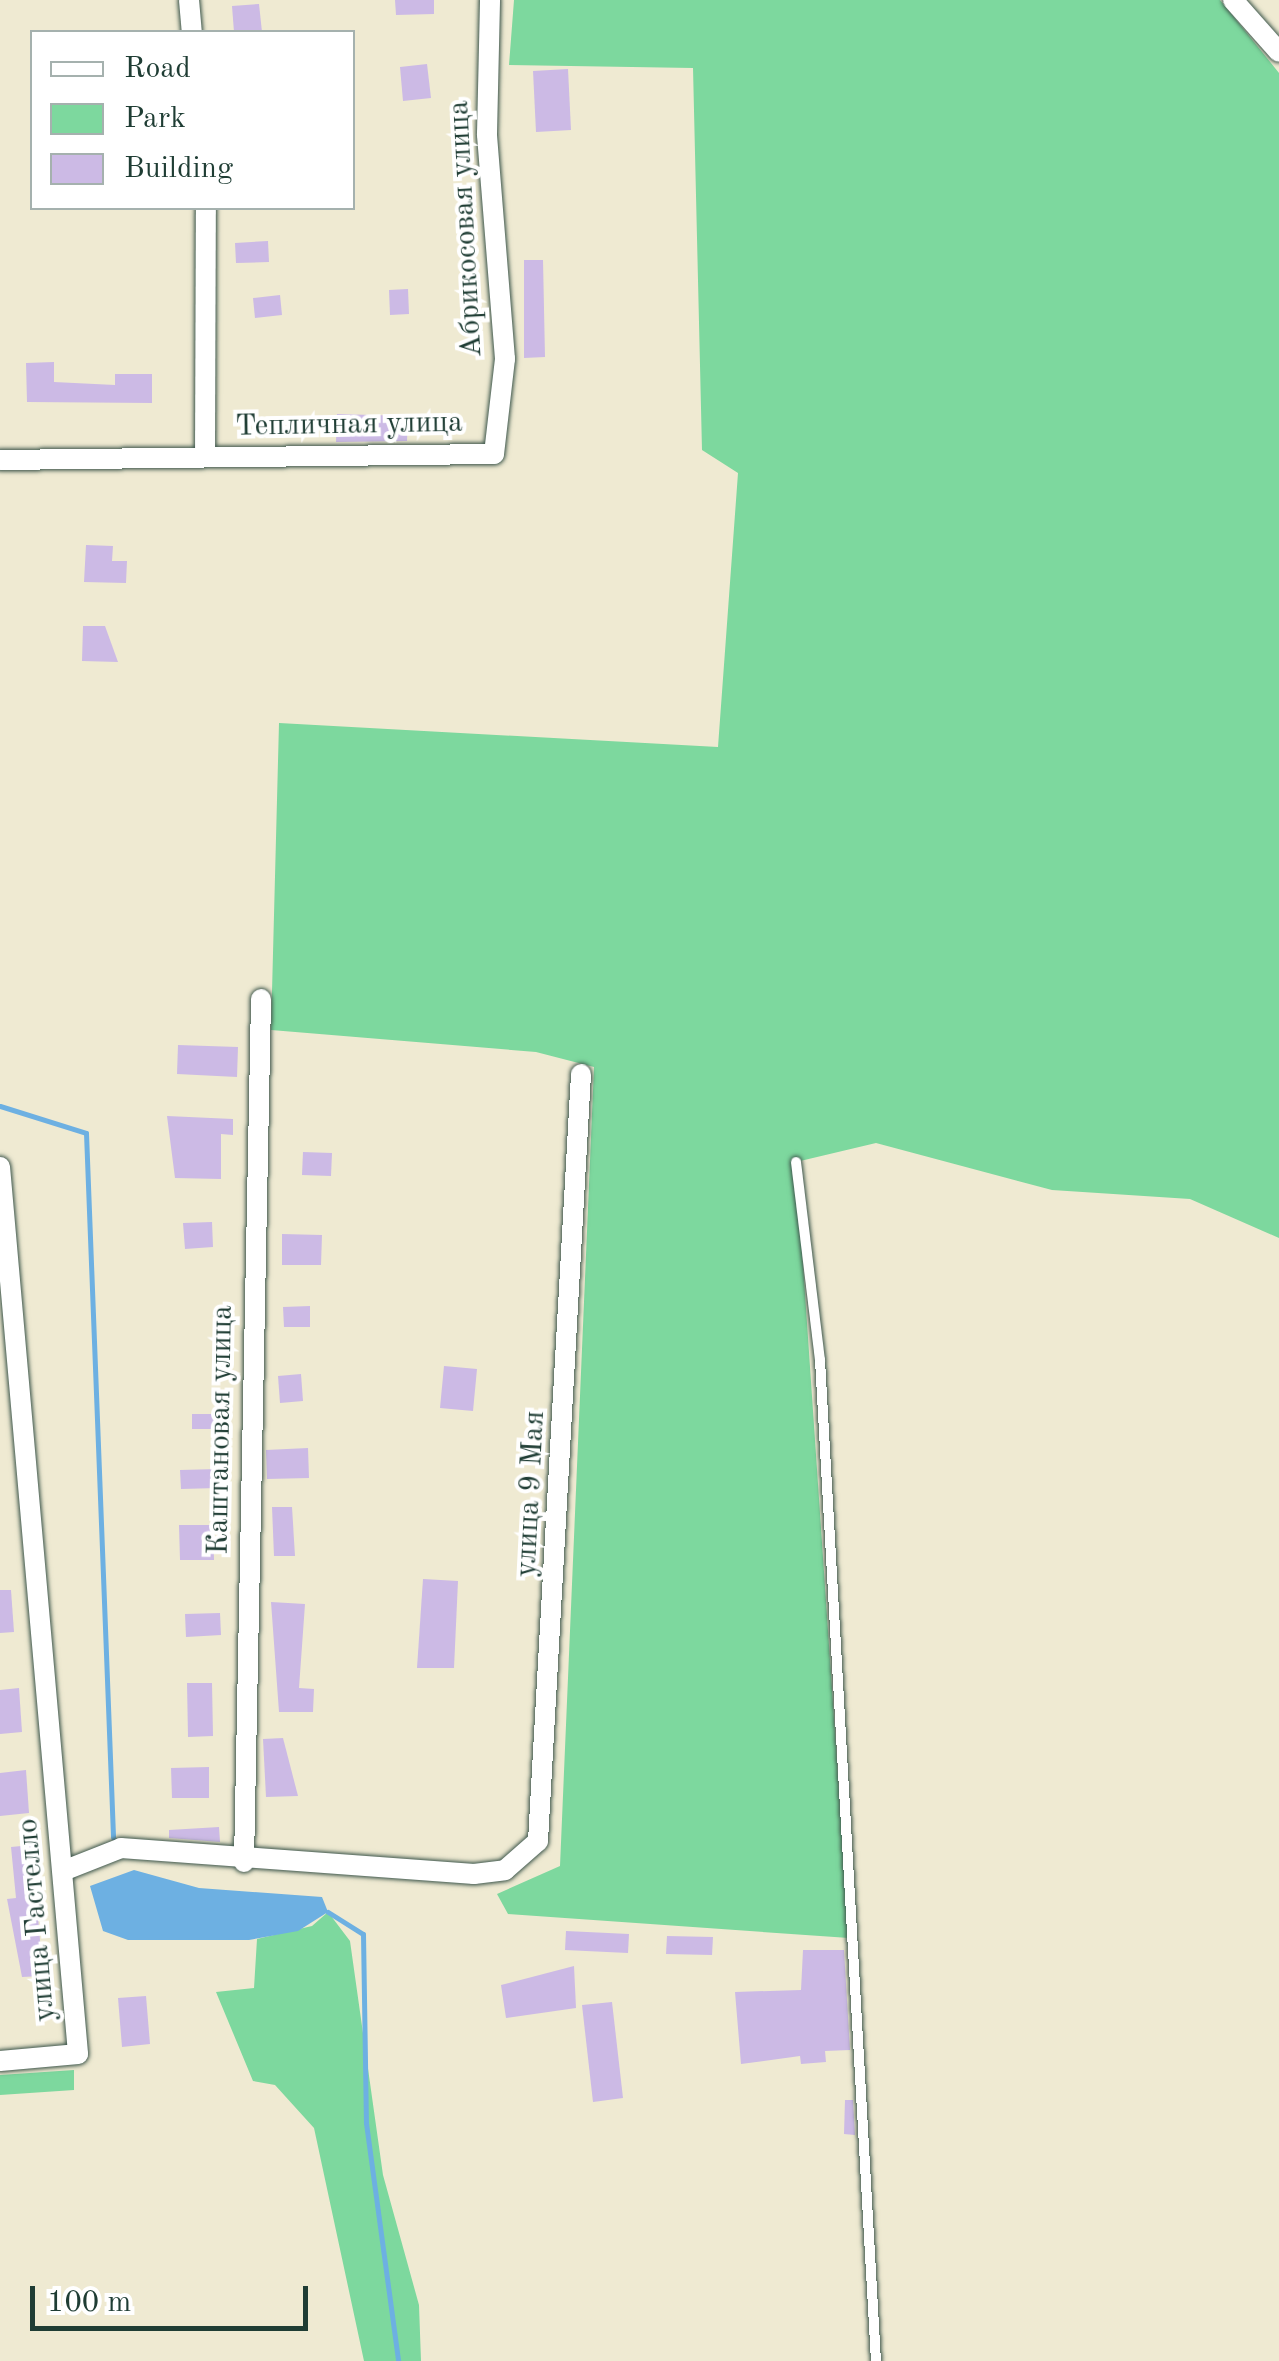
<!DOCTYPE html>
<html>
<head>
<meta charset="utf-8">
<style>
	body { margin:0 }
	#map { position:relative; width:1279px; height:2361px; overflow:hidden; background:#efead2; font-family:"Old Standard TT",serif }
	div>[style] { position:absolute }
	.green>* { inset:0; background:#7dd89e }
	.water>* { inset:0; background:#6db0e2 }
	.stream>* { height:5px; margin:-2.5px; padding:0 2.5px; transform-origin:2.5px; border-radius:2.5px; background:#6db0e2 }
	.building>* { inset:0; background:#ccbae5 }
	.roads { filter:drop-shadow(0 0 2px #3e574c) drop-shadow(0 0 2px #3e574c) }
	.lane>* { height:10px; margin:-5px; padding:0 5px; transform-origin:5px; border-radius:5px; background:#fff }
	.street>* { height:20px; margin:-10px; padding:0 10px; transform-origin:10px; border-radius:10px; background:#fff }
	span { translate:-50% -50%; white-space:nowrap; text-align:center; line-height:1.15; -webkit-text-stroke:8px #fff; paint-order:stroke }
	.street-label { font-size:30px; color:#1f3d34 }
	.legend { position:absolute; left:30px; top:30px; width:325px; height:180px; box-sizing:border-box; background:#fff; border:2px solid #a5b1ae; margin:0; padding:12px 18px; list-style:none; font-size:30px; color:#1f3d34 }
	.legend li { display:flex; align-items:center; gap:20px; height:50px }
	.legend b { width:50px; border:2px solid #a5b1ae }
	.scale { position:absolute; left:30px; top:2286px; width:278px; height:45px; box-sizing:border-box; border:5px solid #1f3d34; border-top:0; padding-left:12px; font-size:30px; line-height:35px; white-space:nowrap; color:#1f3d34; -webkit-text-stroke:8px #fff; paint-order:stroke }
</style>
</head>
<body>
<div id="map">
	<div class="green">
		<div style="clip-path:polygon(514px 0,1220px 0,1279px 73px,1279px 1238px,1190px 1199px,1052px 1190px,876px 1143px,796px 1162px,849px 1938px,508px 1914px,497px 1894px,560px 1866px,594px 1067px,536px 1052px,271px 1030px,279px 723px,718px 747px,738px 473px,702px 450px,693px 68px,509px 65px)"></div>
		<div style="clip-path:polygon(328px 1912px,350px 1941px,383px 2175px,419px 2305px,421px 2361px,364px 2361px,314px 2128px,275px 2085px,253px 2081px,216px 1992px,254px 1988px,257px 1939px,312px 1926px)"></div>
		<div style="clip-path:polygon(74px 2070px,74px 2090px,0 2095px,0 2075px)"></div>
	</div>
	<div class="water">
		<div style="clip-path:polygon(134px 1870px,199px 1888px,322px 1897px,328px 1912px,298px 1931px,249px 1940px,128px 1940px,103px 1931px,90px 1886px)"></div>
	</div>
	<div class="stream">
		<div style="left:0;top:1106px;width:90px;rotate:17.4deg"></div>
		<div style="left:86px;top:1133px;width:705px;rotate:87.8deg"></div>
		<div style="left:328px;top:1912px;width:41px;rotate:32.2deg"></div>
		<div style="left:363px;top:1934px;width:189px;rotate:89.1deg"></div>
		<div style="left:366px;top:2123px;width:240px;rotate:82.3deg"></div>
	</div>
	<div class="building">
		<div style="clip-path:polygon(395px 0,434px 0,434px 14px,396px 15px)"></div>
		<div style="clip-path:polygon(259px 4px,262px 32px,234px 32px,232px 6px)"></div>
		<div style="clip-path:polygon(427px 64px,431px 98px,403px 101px,400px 67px)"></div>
		<div style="clip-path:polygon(568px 69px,571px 130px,536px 132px,533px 71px)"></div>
		<div style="clip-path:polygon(268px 241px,269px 262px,236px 263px,235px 243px)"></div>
		<div style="clip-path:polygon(524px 260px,543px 260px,545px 357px,524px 358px)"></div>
		<div style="clip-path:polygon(408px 289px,409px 314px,390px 315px,389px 290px)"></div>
		<div style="clip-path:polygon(280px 295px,282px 315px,255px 318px,253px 298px)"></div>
		<div style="clip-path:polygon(54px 362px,54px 382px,115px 385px,115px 374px,152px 374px,152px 403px,27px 402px,26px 363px)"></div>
		<div style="clip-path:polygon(337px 414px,408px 416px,407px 441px,336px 442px)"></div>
		<div style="clip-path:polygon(86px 545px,113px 546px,112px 561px,127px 561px,126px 583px,84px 582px)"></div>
		<div style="clip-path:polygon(83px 626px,105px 626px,118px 662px,82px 661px)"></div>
		<div style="clip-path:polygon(178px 1045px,238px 1047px,237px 1077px,177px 1074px)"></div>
		<div style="clip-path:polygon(167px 1116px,233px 1119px,233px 1135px,221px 1134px,221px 1179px,175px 1178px)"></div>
		<div style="clip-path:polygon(303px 1152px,332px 1153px,331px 1176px,302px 1175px)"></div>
		<div style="clip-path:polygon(212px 1222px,213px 1247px,185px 1249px,183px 1223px)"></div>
		<div style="clip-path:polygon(282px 1234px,322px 1235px,321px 1265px,282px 1265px)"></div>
		<div style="clip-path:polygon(310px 1306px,310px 1327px,284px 1327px,283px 1307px)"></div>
		<div style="clip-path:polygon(444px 1366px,477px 1369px,473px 1411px,440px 1408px)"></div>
		<div style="clip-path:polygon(301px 1374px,303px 1401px,280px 1403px,278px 1376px)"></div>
		<div style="clip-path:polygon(192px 1414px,228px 1414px,228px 1429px,192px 1429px)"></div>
		<div style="clip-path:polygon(308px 1448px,309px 1478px,267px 1479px,266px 1450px)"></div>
		<div style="clip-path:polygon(218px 1469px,218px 1488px,181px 1489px,180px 1470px)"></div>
		<div style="clip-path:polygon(272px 1507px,292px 1507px,295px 1556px,274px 1556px)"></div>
		<div style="clip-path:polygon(179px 1525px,213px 1525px,214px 1560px,180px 1560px)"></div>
		<div style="clip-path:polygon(423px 1579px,458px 1581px,454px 1668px,417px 1668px)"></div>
		<div style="clip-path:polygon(0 1590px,11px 1590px,14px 1632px,0 1633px)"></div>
		<div style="clip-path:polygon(271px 1602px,305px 1604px,299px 1688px,314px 1689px,313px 1712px,279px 1712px)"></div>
		<div style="clip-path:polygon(220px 1613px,221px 1635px,186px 1637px,185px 1614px)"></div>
		<div style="clip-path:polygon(187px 1683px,212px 1683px,213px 1736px,188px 1737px)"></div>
		<div style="clip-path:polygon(19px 1688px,22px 1732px,0 1734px,0 1690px)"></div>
		<div style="clip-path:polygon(283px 1738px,298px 1796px,266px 1797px,263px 1739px)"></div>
		<div style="clip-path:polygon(209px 1767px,209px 1798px,172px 1798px,171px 1768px)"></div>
		<div style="clip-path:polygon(26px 1770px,29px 1813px,0 1816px,0 1773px)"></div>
		<div style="clip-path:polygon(219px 1827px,220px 1842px,169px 1838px,169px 1830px)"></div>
		<div style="clip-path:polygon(32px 1845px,43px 1976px,22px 1977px,7px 1899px,16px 1898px,11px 1847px)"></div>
		<div style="clip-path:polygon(566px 1931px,629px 1934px,628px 1953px,565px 1950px)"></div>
		<div style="clip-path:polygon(667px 1936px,713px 1937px,712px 1955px,666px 1954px)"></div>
		<div style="clip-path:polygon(803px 1950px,844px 1950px,850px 2050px,825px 2051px,826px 2062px,801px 2064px,800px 2056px,741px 2064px,735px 1992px,801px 1990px)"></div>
		<div style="clip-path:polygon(574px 1966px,576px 2008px,506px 2018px,501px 1985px)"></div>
		<div style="clip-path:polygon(146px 1996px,150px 2044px,122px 2047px,118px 1998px)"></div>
		<div style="clip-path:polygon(612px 2002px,623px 2098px,593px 2102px,582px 2005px)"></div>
		<div style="clip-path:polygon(845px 2100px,853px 2100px,855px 2135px,844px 2134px)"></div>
	</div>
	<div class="roads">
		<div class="lane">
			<div style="left:796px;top:1162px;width:199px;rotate:83.1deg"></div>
			<div style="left:820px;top:1360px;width:1003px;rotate:86.8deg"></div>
		</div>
		<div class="street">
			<div style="left:189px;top:0;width:32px;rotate:85deg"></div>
			<div style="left:1233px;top:0;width:69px;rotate:48.5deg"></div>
			<div style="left:205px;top:457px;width:249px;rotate:-89.8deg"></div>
			<div style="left:0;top:460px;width:494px;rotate:-0.7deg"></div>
			<div style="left:494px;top:454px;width:96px;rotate:-83.4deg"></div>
			<div style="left:505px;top:359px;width:226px;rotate:-94.6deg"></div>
			<div style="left:487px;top:134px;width:134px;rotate:-88.7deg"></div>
			<div style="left:0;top:1167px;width:890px;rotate:84.97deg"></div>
			<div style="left:78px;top:2054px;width:78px;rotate:174.9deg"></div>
			<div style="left:244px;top:1862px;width:863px;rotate:-88.87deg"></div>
			<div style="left:63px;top:1871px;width:62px;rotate:-21.6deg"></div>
			<div style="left:121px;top:1848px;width:354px;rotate:4.2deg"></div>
			<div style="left:474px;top:1874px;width:31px;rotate:-7deg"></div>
			<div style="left:505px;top:1870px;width:44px;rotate:-41.3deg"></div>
			<div style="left:538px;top:1841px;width:768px;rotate:-86.79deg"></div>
		</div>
	</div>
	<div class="street-label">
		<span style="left:466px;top:229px;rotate:-93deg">Абрикосовая улица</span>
		<span style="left:349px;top:425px;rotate:-1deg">Тепличная улица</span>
		<span style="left:221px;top:1430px;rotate:-89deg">Каштановая улица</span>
		<span style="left:531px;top:1494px;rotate:-87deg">улица 9 Мая</span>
		<span style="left:37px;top:1920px;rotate:-95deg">улица Гастелло</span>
	</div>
	<ul class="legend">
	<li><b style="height:12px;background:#fff"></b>Road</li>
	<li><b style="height:28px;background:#7dd89e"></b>Park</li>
	<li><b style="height:28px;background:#ccbae5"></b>Building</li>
	</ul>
	<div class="scale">100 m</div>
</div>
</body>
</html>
